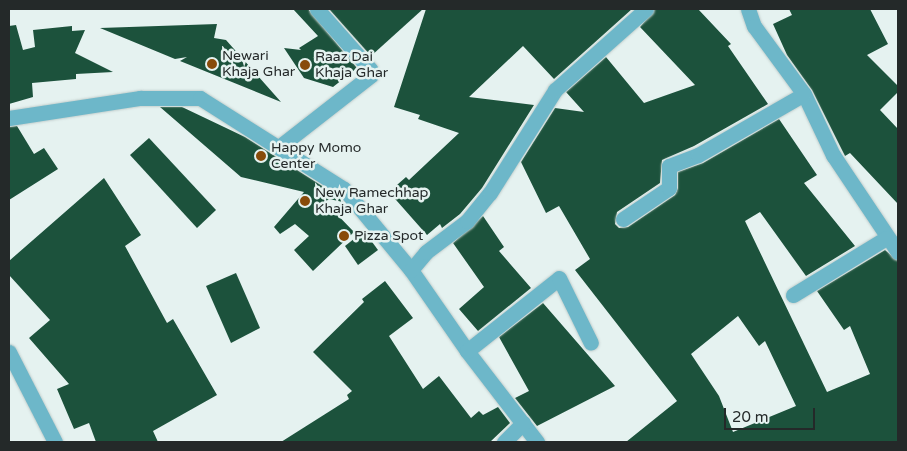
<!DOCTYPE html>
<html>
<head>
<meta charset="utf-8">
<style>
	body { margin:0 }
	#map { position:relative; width:907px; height:451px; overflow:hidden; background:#e5f2f0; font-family:"Varela Round",sans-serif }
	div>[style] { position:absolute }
	.building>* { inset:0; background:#1c523c }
	.roads { filter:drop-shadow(0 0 1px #c2cecc) drop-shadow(0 0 1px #c2cecc) }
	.minor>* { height:15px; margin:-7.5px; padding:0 7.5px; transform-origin:7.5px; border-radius:7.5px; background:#6db7c9 }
	.dots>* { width:14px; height:14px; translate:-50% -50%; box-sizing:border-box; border:2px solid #e5f2f0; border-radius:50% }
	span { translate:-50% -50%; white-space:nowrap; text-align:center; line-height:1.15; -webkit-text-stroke:5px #e5f2f0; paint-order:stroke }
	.poi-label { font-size:14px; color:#242929 }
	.left { translate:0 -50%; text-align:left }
	.frame { position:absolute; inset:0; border:10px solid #242929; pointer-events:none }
	.scale { position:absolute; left:724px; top:408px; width:91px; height:22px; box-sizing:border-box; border:2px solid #242929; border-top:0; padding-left:6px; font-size:15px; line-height:18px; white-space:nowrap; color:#242929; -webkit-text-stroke:4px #e5f2f0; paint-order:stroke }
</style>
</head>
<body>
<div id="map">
	<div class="building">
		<div style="clip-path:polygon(293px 9px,308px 9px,357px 68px,333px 87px,304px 78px,284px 48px,301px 50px,299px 48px,318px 36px)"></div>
		<div style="clip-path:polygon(329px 9px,423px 9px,371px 56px)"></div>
		<div style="clip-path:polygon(426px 9px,632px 9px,554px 79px,523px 46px,469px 97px,534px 105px,482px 188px,460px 214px,442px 228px,440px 224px,427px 235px,389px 192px,406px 177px,409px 180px,459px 133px,418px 119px,420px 115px,394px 107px)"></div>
		<div style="clip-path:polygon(evenodd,655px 9px,698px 9px,731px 44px,728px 46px,768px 104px,694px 146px,662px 160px,660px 183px,617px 212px,615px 224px,619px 228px,628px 227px,675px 195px,678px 188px,678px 172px,703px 163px,779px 119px,817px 175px,804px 183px,855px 246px,806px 276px,760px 212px,745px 221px,827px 392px,870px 374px,850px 326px,844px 330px,817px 291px,885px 250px,898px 261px,898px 442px,626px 442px,677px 401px,575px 270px,590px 259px,559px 206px,546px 213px,521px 162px,555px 108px,584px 112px,566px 92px,606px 57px,644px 103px,695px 85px,640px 27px,655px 9px,738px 316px,759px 346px,765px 341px,796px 406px,733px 432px,719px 396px,691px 354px,738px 316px)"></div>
		<div style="clip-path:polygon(789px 9px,870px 9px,888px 44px,867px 55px,898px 86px,898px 92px,880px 110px,898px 129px,898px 204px,850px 153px,845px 156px,812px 90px,787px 55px,773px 24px,792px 15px)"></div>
		<div style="clip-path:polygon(217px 24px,214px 38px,226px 40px,281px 102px,180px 61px,187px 57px,175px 59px,100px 28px)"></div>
		<div style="clip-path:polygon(16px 25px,23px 50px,35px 47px,33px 30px,72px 26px,72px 31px,85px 30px,75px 53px,113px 72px,76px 74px,76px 79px,32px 83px,33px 97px,9px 104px,9px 26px)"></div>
		<div style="clip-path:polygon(160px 107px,182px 107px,245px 137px,338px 196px,343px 202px,329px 199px,325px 202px,354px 232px,313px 271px,294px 250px,309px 236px,295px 224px,280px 234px,274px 227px,304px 192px,241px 177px)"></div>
		<div style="clip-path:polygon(17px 126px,34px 154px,44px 148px,58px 169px,9px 200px,9px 127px)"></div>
		<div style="clip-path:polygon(149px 138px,216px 210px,197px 228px,130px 155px)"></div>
		<div style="clip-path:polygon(104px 178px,141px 235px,125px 246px,167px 323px,173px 319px,217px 395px,153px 431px,158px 442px,96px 442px,89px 423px,74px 429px,57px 389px,69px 384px,29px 338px,50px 320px,9px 275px,9px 261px)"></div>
		<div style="clip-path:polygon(483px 216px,504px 247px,499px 251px,531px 288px,478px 331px,459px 309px,484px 287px,453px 243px)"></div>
		<div style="clip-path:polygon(364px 231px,378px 250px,358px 265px,345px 246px)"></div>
		<div style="clip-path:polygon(236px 273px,260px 328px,231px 343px,206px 286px)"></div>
		<div style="clip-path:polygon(385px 281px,413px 318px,389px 336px,423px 389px,439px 376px,471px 418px,479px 411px,483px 415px,498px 407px,510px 423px,490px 442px,281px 442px,349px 399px,347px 395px,352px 391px,313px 352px,364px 302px,362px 299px)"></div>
		<div style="clip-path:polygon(543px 303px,615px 386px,537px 426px,515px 398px,529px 391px,499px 337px)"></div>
	</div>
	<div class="roads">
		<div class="minor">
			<div style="left:748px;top:9px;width:18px;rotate:71deg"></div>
			<div style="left:754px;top:26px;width:84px;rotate:53.7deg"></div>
			<div style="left:804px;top:94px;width:68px;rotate:64.6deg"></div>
			<div style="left:833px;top:155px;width:117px;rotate:56.2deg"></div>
			<div style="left:9px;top:118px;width:133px;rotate:-8.7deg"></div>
			<div style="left:140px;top:98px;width:60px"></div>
			<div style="left:200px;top:98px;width:170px;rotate:32.3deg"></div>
			<div style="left:344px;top:189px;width:105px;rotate:50.4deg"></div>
			<div style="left:411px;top:270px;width:98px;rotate:55.3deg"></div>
			<div style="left:467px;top:351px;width:115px;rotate:52.4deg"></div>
			<div style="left:279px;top:147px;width:117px;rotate:-38deg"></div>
			<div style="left:371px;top:75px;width:6px;rotate:-99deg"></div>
			<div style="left:370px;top:69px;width:80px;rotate:-131.5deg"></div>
			<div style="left:623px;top:219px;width:55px;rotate:-34deg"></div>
			<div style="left:669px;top:188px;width:22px;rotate:-90deg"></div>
			<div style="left:669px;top:166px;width:31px;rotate:-21deg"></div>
			<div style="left:698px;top:155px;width:122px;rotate:-29.9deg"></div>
			<div style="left:411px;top:270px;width:23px;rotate:-50deg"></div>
			<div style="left:426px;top:252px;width:51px;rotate:-37.1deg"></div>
			<div style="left:467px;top:221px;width:36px;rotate:-51deg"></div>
			<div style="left:490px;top:193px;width:122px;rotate:-57.7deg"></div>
			<div style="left:555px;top:90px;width:122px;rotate:-41.7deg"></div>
			<div style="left:793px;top:295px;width:109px;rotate:-31.5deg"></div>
			<div style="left:467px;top:351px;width:117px;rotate:-38.4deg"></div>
			<div style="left:559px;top:278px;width:72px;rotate:63.8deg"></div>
			<div style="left:9px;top:352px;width:101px;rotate:62.9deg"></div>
			<div style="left:504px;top:442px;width:27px;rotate:-45deg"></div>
		</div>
	</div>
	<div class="dots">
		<div style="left:212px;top:64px;background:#884b0a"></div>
		<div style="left:305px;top:65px;background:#884b0a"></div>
		<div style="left:261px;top:156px;background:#884b0a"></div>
		<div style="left:305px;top:201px;background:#884b0a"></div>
		<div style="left:344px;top:236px;background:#884b0a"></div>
	</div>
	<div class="poi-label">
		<span class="left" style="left:222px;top:64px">Newari<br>Khaja Ghar</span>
		<span class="left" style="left:315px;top:65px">Raaz Dai<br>Khaja Ghar</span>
		<span class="left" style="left:271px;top:156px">Happy Momo<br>Center</span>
		<span class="left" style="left:315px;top:201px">New Ramechhap<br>Khaja Ghar</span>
		<span class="left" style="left:354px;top:236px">Pizza Spot</span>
	</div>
	<div class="frame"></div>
	<div class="scale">20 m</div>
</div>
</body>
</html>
